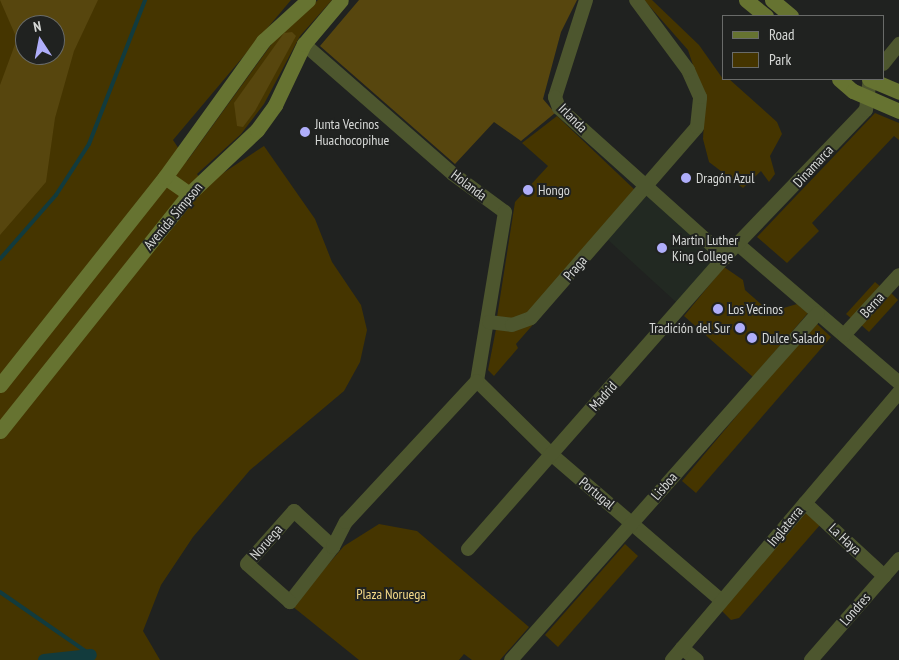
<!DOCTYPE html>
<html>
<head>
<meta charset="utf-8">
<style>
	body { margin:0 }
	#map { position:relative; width:899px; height:660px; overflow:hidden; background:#202220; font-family:"PT Sans Narrow",sans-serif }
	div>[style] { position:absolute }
	.built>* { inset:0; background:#222922 }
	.green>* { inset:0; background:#453500 }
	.forest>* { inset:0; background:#57460e }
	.stream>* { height:4px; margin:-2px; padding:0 2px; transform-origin:2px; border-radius:2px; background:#123b3d }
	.canal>* { height:12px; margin:-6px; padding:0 6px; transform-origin:6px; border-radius:6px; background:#123b3d }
	.street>* { height:14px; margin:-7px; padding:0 7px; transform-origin:7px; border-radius:7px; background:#4d562e }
	.secondary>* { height:15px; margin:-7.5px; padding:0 7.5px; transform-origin:7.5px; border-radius:7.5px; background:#667331 }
	.dots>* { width:14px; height:14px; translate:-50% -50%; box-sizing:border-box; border:2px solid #202220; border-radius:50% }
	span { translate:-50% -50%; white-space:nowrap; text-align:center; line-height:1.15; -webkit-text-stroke:4px #202220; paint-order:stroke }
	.street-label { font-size:14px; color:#d7d9d7 }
	.poi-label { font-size:14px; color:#d7d9d7 }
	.left { translate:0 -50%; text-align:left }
	.right { translate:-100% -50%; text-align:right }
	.park-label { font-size:14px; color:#f4d988 }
	.legend { position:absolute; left:722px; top:15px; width:162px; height:65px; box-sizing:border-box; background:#202220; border:1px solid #696b69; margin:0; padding:6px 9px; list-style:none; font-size:15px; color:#d7d9d7 }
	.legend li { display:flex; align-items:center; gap:10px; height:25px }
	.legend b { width:25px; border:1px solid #696b69 }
	.north { position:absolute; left:15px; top:15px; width:50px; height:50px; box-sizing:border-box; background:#202220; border:1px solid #696b69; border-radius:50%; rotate:349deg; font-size:14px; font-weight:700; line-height:20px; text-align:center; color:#d7d9d7 }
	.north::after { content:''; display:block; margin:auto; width:18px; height:22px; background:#afaefa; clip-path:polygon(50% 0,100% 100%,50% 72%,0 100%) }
</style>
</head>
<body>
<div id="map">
	<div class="built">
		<div style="clip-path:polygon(647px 195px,717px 257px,677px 303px,607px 239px)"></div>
	</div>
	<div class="green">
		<div style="clip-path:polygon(evenodd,0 0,291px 0,173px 140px,187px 161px,281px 31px,318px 0,332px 0,300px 36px,264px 104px,241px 134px,197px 174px,205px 185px,264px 146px,315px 219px,332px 262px,361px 305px,367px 330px,360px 362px,344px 391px,250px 470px,193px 537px,161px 585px,143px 631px,160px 660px,0 660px,0 0,25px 25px,55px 25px,55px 55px,25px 55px,25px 25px)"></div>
		<div style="clip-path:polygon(644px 0,652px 0,699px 45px,723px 79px,729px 79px,777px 122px,782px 134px,770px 156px,775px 174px,769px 182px,761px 171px,743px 188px,709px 162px,703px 139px,705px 101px,688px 50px)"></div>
		<div style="clip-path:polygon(875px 113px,899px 123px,899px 140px,894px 136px,812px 223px,819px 231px,787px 263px,757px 237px)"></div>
		<div style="clip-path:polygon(557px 116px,636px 191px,527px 316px,518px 321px,497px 317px,515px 202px,548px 166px,522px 143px)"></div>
		<div style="clip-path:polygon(602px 246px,516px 344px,518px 348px,494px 376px,488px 370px,496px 329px,512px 328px)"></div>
		<div style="clip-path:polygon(724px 267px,743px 280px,745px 290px,770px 312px,797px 304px,808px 313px,753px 377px,684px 316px)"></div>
		<div style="clip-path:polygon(875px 282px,881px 287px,852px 319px,846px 314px)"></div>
		<div style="clip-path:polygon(890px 292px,898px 300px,869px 332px,860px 324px)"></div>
		<div style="clip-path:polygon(815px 322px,831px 337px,696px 493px,682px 481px)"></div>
		<div style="clip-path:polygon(806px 513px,820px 525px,739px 618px,731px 620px,721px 610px)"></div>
		<div style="clip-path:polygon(379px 524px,417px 531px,529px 627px,500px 660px,472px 660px,464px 654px,459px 660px,359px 660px,292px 606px,344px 546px)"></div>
		<div style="clip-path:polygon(625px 544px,638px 556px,558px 647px,545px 635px)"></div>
	</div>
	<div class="forest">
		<div style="clip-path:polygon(evenodd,0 0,98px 0,74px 51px,55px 118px,46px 182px,0 235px,0 85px,17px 39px,0 0,25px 25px,55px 25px,55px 55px,25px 55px,25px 25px)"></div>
		<div style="clip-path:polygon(359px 0,577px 0,561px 32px,543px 99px,555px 113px,521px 141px,494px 122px,455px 164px,320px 46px)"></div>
		<div style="clip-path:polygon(292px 32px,296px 36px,255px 111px,243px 127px,237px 126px,234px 103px,284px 33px)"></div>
	</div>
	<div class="stream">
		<div style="left:0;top:259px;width:85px;rotate:-48.8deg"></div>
		<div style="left:56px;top:195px;width:61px;rotate:-57.1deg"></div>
		<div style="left:89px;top:144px;width:155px;rotate:-68.7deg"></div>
		<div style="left:0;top:592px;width:111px;rotate:34.7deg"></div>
	</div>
	<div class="canal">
		<div style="left:44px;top:660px;width:47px;rotate:-6.1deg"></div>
	</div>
	<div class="street">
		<div style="left:586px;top:0;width:102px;rotate:107.7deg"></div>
		<div style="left:555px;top:97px;width:12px;rotate:70deg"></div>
		<div style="left:559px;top:108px;width:224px;rotate:41.9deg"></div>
		<div style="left:304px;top:44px;width:198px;rotate:41.1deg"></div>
		<div style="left:453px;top:174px;width:64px;rotate:36.2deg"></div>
		<div style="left:505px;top:212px;width:171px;rotate:99.4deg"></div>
		<div style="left:883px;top:64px;width:26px;rotate:-51deg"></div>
		<div style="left:740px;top:246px;width:210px;rotate:40.7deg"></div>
		<div style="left:489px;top:322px;width:23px;rotate:7deg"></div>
		<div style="left:512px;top:325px;width:20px;rotate:-20deg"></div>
		<div style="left:531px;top:318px;width:253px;rotate:-49deg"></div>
		<div style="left:697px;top:127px;width:30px;rotate:-84deg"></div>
		<div style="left:700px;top:97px;width:30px;rotate:-114deg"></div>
		<div style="left:688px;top:70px;width:87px;rotate:-126.6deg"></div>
		<div style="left:844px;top:335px;width:81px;rotate:-47.5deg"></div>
		<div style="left:477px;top:381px;width:104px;rotate:44.6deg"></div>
		<div style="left:551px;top:454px;width:225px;rotate:40.7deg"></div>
		<div style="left:805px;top:503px;width:108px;rotate:42.7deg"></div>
		<div style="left:333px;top:547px;width:70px;rotate:128deg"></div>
		<div style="left:290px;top:602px;width:57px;rotate:-138.5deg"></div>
		<div style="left:247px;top:564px;width:71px;rotate:-48.4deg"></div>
		<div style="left:294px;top:511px;width:53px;rotate:42.7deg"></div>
		<div style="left:333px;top:547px;width:28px;rotate:-63deg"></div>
		<div style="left:346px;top:522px;width:192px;rotate:-47.1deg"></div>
		<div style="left:468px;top:549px;width:383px;rotate:-48.7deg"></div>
		<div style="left:721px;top:261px;width:209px;rotate:-46.2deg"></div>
		<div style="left:866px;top:110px;width:31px;rotate:-83deg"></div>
		<div style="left:682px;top:648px;width:19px;rotate:39deg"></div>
		<div style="left:511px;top:660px;width:463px;rotate:-48.5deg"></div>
		<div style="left:672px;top:660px;width:351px;rotate:-49.7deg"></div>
		<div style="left:811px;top:660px;width:134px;rotate:-48.9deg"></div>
	</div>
	<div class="secondary">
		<div style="left:746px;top:0;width:26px;rotate:39deg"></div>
		<div style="left:772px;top:0;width:25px;rotate:40deg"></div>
		<div style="left:839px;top:79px;width:18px;rotate:41deg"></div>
		<div style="left:853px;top:91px;width:50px;rotate:23.5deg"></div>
		<div style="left:869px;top:79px;width:33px;rotate:23deg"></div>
		<div style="left:165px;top:177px;width:29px;rotate:35deg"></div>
		<div style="left:0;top:385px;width:265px;rotate:-51.6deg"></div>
		<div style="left:165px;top:177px;width:168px;rotate:-54.2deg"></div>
		<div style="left:263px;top:41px;width:61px;rotate:-42.3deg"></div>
		<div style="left:0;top:431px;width:303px;rotate:-51.4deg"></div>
		<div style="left:189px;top:194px;width:93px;rotate:-43.3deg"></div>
		<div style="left:257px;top:130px;width:31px;rotate:-54deg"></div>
		<div style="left:275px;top:105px;width:68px;rotate:-64.6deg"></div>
		<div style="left:304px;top:44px;width:57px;rotate:-49.9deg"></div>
	</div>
	<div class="dots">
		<div style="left:305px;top:132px;background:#afaefa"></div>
		<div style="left:686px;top:178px;background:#afaefa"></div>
		<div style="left:528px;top:190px;background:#afaefa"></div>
		<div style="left:662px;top:248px;background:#afaefa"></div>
		<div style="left:718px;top:309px;background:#afaefa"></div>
		<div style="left:740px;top:328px;background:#afaefa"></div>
		<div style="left:752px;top:338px;background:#afaefa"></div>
	</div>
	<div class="street-label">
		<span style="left:573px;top:118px;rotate:45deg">Irlanda</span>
		<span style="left:813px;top:166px;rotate:-47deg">Dinamarca</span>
		<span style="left:469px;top:185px;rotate:37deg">Holanda</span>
		<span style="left:173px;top:216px;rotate:-50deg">Avenida Simpson</span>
		<span style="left:575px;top:268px;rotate:-49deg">Praga</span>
		<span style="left:872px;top:305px;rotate:-48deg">Berna</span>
		<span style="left:603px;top:396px;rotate:-48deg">Madrid</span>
		<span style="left:664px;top:486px;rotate:-49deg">Lisboa</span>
		<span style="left:597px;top:493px;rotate:40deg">Portugal</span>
		<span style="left:785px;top:526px;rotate:-50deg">Inglaterra</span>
		<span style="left:845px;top:539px;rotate:43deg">La Haya</span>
		<span style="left:266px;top:542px;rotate:-49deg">Noruega</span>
		<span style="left:855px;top:609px;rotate:-49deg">Londres</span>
	</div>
	<div class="poi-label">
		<span class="left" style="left:315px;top:132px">Junta Vecinos<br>Huachocopihue</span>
		<span class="left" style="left:696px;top:178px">Dragón Azul</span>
		<span class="left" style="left:538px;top:190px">Hongo</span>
		<span class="left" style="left:672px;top:248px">Martin Luther<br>King College</span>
		<span class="left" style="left:728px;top:309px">Los Vecinos</span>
		<span class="right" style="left:730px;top:328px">Tradición del Sur</span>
		<span class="left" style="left:762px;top:338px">Dulce Salado</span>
	</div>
	<div class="park-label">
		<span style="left:391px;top:594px">Plaza Noruega</span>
	</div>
	<ul class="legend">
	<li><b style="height:6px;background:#667331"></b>Road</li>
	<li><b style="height:14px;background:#453500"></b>Park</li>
	</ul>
	<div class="north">N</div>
</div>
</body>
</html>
